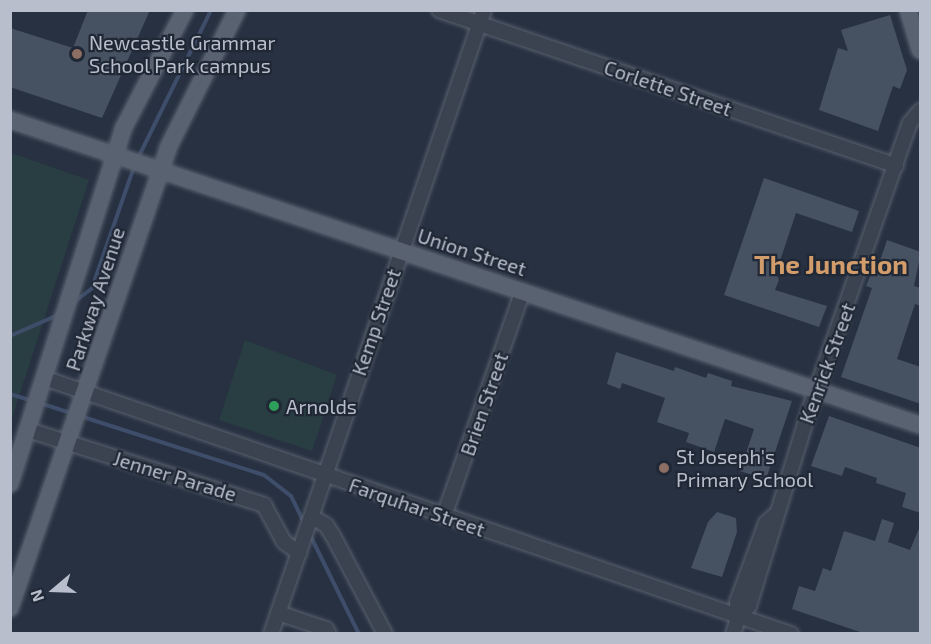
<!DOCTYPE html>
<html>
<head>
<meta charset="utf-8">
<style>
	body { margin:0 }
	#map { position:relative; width:931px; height:644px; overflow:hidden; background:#273141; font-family:"Exo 2",sans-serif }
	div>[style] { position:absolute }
	.green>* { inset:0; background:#293e42 }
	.stream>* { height:4px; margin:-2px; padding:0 2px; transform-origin:2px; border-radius:2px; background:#3e4d69 }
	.building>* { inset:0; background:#465162 }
	.roads { filter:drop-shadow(0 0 2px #59616e) drop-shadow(0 0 2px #59616e) }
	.minor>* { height:14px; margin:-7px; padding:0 7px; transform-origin:7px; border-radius:7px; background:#3b4350 }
	.major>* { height:16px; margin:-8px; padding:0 8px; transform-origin:8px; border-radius:8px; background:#596270 }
	.dots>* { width:16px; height:16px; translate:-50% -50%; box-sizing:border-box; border:3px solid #202836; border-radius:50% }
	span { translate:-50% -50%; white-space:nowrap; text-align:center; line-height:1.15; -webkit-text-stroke:4.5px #202836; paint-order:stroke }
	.poi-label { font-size:20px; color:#b8becb }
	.left { translate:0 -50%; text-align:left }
	.street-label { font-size:20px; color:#b8becb }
	.district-label { font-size:26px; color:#d29d6b; font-weight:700 }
	.frame { position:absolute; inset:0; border:12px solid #b8becb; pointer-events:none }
	.north { position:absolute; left:24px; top:560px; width:60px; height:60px; -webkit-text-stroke:4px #202836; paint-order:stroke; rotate:251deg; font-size:16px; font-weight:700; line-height:24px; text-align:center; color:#b8becb }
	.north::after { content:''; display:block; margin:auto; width:21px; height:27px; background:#b8becb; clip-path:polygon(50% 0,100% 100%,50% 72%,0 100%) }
</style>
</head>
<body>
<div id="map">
	<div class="green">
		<div style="clip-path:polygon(11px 153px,89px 180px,11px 421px,10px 153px)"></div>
		<div style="clip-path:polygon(245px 340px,337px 375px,312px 451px,219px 420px)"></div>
	</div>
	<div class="stream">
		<div style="left:138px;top:158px;width:165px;rotate:-63.7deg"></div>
		<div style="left:73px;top:303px;width:24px;rotate:-38deg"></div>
		<div style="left:92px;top:288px;width:128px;rotate:-70.9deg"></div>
		<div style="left:10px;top:336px;width:52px;rotate:-23.6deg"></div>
		<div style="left:10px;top:394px;width:21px;rotate:17deg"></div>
		<div style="left:40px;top:403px;width:35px;rotate:18deg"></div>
		<div style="left:80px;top:416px;width:193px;rotate:17.8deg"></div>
		<div style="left:264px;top:475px;width:34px;rotate:38deg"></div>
		<div style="left:291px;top:496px;width:30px;rotate:64deg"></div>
		<div style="left:310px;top:535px;width:110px;rotate:63.7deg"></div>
	</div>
	<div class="building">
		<div style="clip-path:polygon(88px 10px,150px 10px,102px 118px,10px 87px,10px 28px,73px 48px)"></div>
		<div style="clip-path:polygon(890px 15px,907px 70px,900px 89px,893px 86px,878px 131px,819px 110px,838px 48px,848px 51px,841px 30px)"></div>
		<div style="clip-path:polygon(764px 178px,859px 211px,852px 232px,796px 213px,776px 273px,779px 280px,775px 290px,827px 306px,819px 327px,724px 295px)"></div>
		<div style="clip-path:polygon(887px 240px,921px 252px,914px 286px,921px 288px,921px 306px,915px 304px,897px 359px,921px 367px,921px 404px,841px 377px,872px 288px,866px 286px,872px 271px,876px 273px)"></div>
		<div style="clip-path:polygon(616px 352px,674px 371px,675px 367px,706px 378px,708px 373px,732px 381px,731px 386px,792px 401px,766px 479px,740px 471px,754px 429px,725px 419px,714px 452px,686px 442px,689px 433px,657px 422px,665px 398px,622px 383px,620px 389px,607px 384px)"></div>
		<div style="clip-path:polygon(829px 416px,921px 448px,921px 513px,902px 507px,906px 493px,876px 483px,877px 478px,845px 467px,842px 476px,811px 466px)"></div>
		<div style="clip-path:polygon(717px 512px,736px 518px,737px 532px,722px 577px,691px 568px,708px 522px)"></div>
		<div style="clip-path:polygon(882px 519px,894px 523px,888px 542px,910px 550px,921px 524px,921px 633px,863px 633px,792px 609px,799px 586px,815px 591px,823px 568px,831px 571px,844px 531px,875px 541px)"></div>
	</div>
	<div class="roads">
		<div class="minor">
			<div style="left:439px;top:10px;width:483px;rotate:18.8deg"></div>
			<div style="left:44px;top:378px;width:790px;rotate:18.92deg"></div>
			<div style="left:28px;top:430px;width:248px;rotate:17.6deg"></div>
			<div style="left:264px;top:505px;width:42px;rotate:61.6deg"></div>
			<div style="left:284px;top:542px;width:19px;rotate:36deg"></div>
			<div style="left:444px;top:516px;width:238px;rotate:-70.7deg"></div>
			<div style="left:312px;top:517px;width:16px;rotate:30deg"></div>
			<div style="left:326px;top:525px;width:13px;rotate:58deg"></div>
			<div style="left:333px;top:536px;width:111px;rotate:62deg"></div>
			<div style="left:278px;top:613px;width:51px;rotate:18.4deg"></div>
			<div style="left:326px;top:629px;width:6px;rotate:59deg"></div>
			<div style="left:739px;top:616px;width:14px;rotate:-45deg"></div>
			<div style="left:749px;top:606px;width:210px;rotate:-72.9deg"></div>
			<div style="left:811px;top:405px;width:299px;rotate:-70.7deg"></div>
			<div style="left:910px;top:123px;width:16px;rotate:-50deg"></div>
			<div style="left:271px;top:634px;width:659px;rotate:-71.15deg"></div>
			<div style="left:733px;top:634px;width:19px;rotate:-72deg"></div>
			<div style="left:739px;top:616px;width:14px;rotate:-98deg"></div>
			<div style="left:737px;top:602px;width:84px;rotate:-69.8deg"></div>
			<div style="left:766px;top:523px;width:11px;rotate:-41deg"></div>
		</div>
		<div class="major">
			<div style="left:908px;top:10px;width:42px;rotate:73.3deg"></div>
			<div style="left:10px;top:120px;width:960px;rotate:18.53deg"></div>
			<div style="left:10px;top:484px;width:373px;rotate:-72.3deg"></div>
			<div style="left:123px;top:129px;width:134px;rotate:-62.5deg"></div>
			<div style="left:10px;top:608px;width:486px;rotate:-71deg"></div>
			<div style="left:168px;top:148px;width:154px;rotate:-63.4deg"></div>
		</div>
	</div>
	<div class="dots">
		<div style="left:77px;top:54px;background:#8d6e63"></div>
		<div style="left:274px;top:406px;background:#2e9e5b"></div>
		<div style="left:664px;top:468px;background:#8d6e63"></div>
	</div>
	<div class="poi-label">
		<span class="left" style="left:89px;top:54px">Newcastle Grammar<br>School Park campus</span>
		<span class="left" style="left:286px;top:406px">Arnolds</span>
		<span class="left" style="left:676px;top:468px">St Joseph's<br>Primary School</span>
	</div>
	<div class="street-label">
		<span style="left:668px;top:88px;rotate:19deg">Corlette Street</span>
		<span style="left:472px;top:252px;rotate:18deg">Union Street</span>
		<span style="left:95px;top:299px;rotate:-72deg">Parkway Avenue</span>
		<span style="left:376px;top:322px;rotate:-71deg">Kemp Street</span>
		<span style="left:827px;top:363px;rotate:-70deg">Kenrick Street</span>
		<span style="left:484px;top:404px;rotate:-71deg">Brien Street</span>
		<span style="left:175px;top:476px;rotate:17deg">Jenner Parade</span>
		<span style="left:417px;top:507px;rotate:19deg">Farquhar Street</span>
	</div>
	<div class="district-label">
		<span style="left:831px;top:264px">The Junction</span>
	</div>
	<div class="frame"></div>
	<div class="north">N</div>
</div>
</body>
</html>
